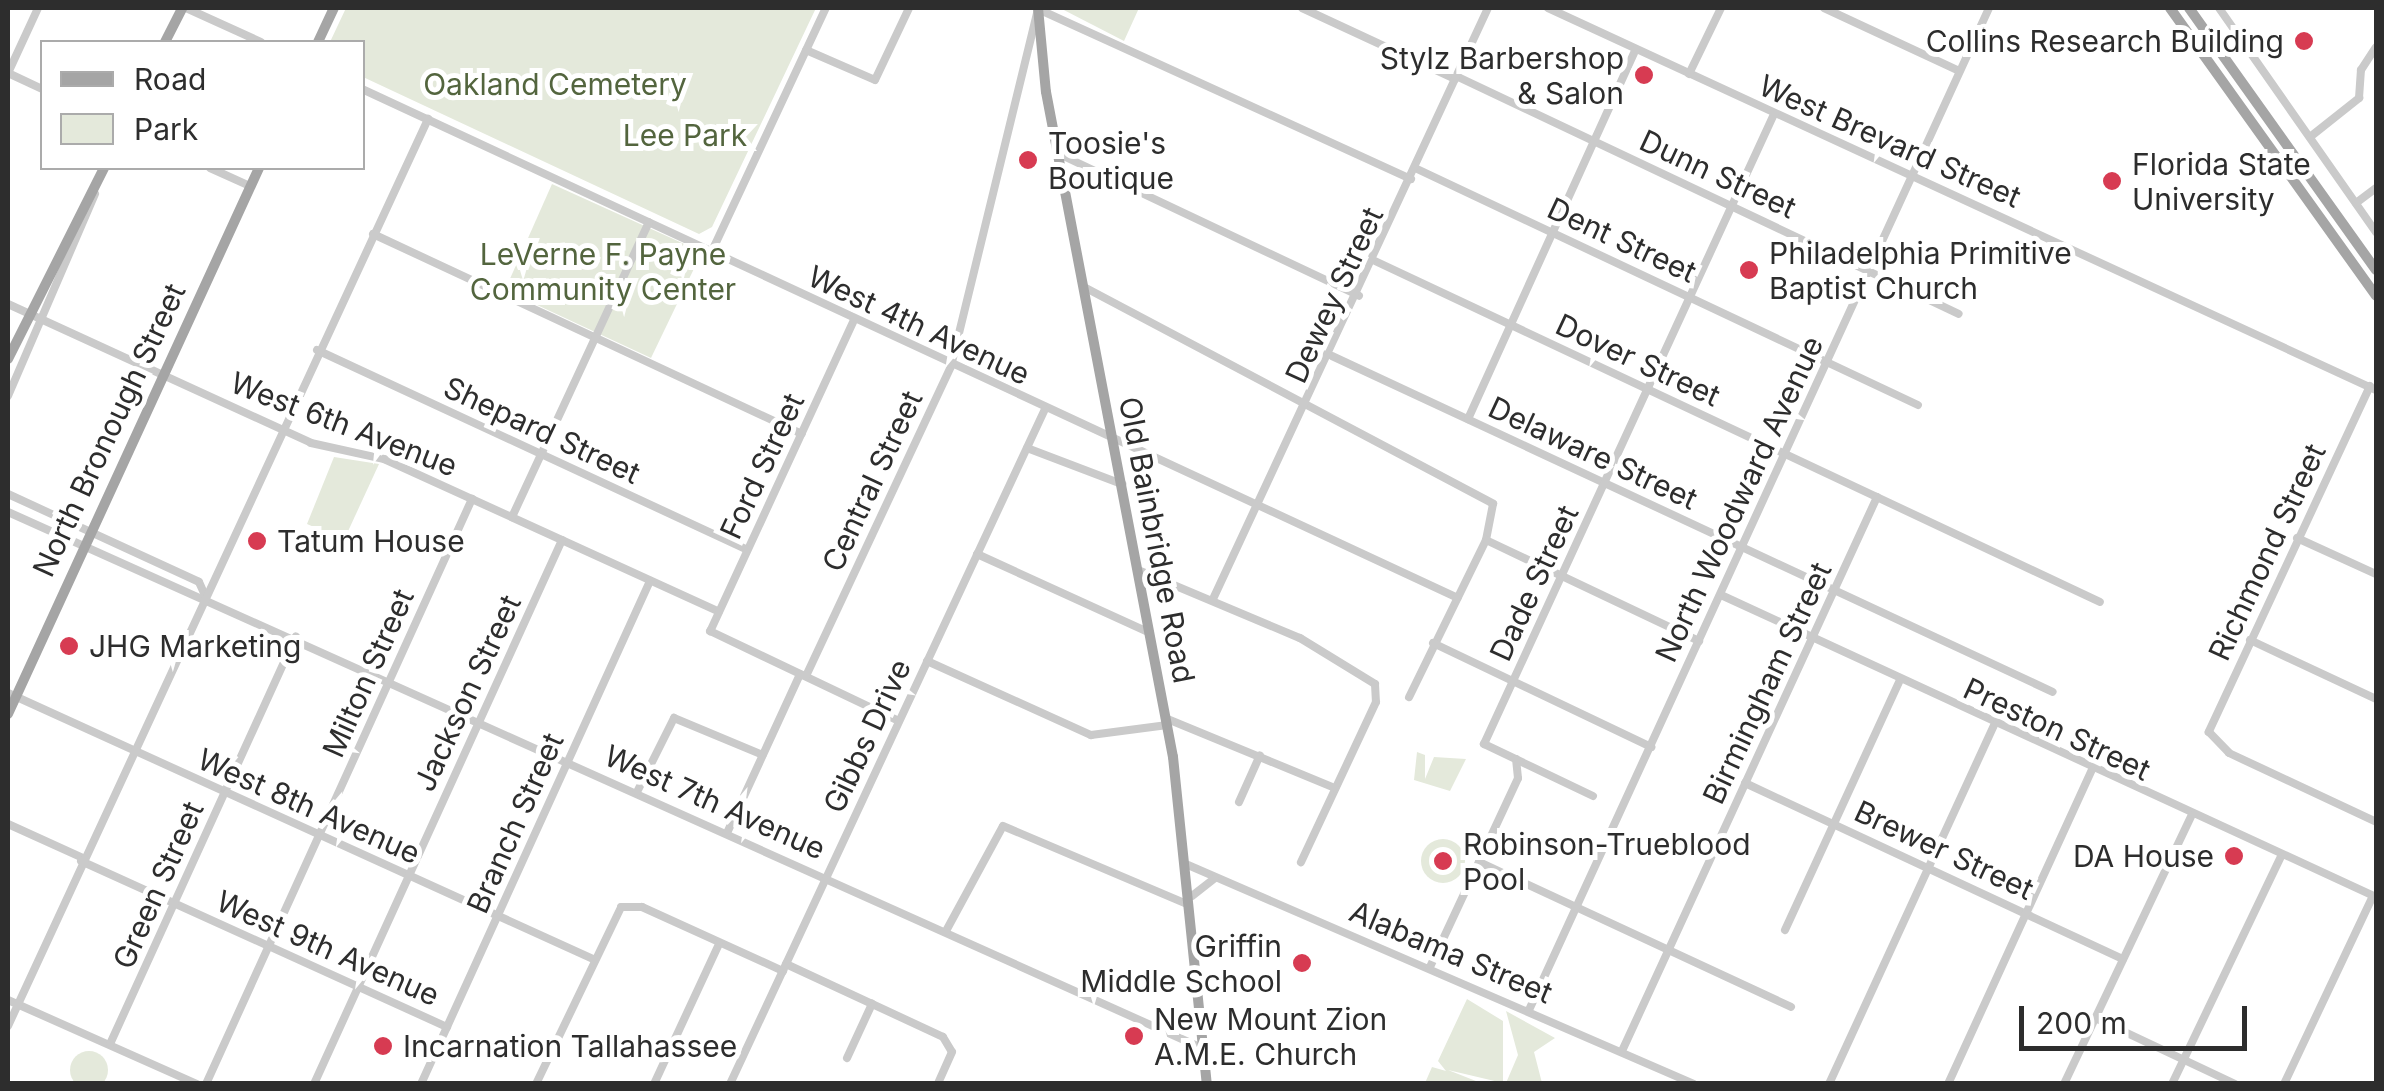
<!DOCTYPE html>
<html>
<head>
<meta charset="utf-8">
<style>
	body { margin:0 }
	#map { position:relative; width:2384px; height:1091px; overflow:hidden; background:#fff; font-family:Inter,sans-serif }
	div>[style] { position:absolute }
	.green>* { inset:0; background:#e4e9db }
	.round { border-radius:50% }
	.minor>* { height:8px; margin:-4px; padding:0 4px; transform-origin:4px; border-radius:4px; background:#cacaca }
	.major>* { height:10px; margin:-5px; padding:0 5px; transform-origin:5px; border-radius:5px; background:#a5a5a5 }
	.dots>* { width:28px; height:28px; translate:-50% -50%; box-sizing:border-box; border:5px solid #fff; border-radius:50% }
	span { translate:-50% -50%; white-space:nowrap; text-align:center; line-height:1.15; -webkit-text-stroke:10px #fff; paint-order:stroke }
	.poi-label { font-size:30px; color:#2d2d2d }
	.right { translate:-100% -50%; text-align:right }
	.left { translate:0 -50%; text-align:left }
	.park-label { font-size:30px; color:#53653e }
	.street-label { font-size:30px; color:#2d2d2d }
	.frame { position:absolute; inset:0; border:10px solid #2d2d2d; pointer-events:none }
	.legend { position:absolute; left:40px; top:40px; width:325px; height:130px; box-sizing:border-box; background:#fff; border:2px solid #ababab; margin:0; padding:12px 18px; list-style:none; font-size:30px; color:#2d2d2d }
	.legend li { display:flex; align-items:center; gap:20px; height:50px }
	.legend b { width:50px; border:2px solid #ababab }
	.scale { position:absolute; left:2019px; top:1006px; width:228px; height:45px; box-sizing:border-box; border:5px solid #2d2d2d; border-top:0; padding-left:12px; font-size:30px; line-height:35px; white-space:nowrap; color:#2d2d2d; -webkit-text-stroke:8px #fff; paint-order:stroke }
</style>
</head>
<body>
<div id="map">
	<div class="green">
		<div style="clip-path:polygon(346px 8px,816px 8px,712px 227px,699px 234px,363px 77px,362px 42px,330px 42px)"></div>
		<div style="clip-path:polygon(1060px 8px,1139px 8px,1124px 41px)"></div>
		<div style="clip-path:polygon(552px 184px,702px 252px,651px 358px,505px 290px)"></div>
		<div style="clip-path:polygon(334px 457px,379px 464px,344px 540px,307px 524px)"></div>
		<div style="clip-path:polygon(1417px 752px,1425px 755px,1425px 779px,1434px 757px,1466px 759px,1450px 791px,1414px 780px)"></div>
		<div class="round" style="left:1421px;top:839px;width:44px;height:44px"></div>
		<div style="clip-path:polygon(1467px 999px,1503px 1021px,1503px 1083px,1448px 1070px,1481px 1083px,1425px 1083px,1432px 1067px,1446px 1071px,1438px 1061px)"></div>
		<div style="clip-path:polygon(1506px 1011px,1555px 1038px,1534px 1052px,1542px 1083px,1506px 1083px,1518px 1055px)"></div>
		<div class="round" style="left:70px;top:1051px;width:38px;height:38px"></div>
	</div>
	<div class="minor">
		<div style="left:186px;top:8px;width:82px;rotate:24.4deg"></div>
		<div style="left:1302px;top:8px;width:169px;rotate:24.9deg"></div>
		<div style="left:1548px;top:8px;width:912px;rotate:24.77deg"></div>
		<div style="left:1824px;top:8px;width:149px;rotate:25deg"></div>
		<div style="left:2219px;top:8px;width:274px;rotate:55deg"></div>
		<div style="left:806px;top:50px;width:75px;rotate:23.5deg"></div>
		<div style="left:875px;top:80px;width:80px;rotate:-64.7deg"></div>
		<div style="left:8px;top:73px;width:72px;rotate:-65.2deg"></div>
		<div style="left:8px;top:73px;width:38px;rotate:25deg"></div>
		<div style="left:1689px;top:74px;width:73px;rotate:-64.1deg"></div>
		<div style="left:1456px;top:76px;width:556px;rotate:25.32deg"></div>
		<div style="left:362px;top:89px;width:1208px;rotate:24.91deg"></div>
		<div style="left:2310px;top:137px;width:63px;rotate:-38.5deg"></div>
		<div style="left:2359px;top:98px;width:28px;rotate:-86deg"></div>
		<div style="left:2361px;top:70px;width:27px;rotate:-57deg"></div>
		<div style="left:1057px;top:153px;width:334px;rotate:25.3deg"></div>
		<div style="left:210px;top:168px;width:44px;rotate:24.2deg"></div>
		<div style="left:1415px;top:168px;width:556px;rotate:25.23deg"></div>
		<div style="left:2356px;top:203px;width:25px;rotate:-37deg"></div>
		<div style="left:373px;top:234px;width:473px;rotate:25deg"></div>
		<div style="left:712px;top:251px;width:268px;rotate:-64.9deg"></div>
		<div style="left:1375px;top:261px;width:801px;rotate:25.19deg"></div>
		<div style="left:1084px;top:287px;width:463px;rotate:27.9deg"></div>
		<div style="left:1493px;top:504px;width:37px;rotate:101deg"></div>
		<div style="left:1486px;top:540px;width:175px;rotate:116.1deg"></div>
		<div style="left:8px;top:304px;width:333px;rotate:24.6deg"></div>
		<div style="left:311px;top:443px;width:75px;rotate:12.4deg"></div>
		<div style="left:384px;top:459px;width:368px;rotate:24.5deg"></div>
		<div style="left:854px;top:320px;width:343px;rotate:114.8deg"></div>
		<div style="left:710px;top:631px;width:209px;rotate:25.5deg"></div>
		<div style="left:317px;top:350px;width:474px;rotate:24.9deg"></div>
		<div style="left:1332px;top:356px;width:795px;rotate:24.99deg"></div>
		<div style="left:2370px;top:386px;width:382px;rotate:115deg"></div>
		<div style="left:2209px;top:732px;width:29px;rotate:46deg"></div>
		<div style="left:2229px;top:753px;width:162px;rotate:25.1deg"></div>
		<div style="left:8px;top:396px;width:220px;rotate:-66.7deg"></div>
		<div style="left:1468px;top:419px;width:406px;rotate:-65.6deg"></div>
		<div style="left:1027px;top:448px;width:102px;rotate:20.8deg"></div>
		<div style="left:8px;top:494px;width:210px;rotate:24.7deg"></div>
		<div style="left:199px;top:582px;width:12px;rotate:66deg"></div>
		<div style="left:8px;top:512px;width:1311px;rotate:24.18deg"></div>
		<div style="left:512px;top:517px;width:325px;rotate:-65.1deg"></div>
		<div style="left:2297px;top:538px;width:87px;rotate:24.5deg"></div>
		<div style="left:1486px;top:540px;width:236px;rotate:25.4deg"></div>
		<div style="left:977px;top:554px;width:190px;rotate:24.5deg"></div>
		<div style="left:1138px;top:570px;width:176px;rotate:22.8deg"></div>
		<div style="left:1300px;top:638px;width:88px;rotate:31.5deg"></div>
		<div style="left:1375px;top:684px;width:18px;rotate:87deg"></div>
		<div style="left:1376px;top:702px;width:177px;rotate:115.1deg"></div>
		<div style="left:1721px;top:595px;width:721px;rotate:24.75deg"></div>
		<div style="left:1213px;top:599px;width:652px;rotate:-65.05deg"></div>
		<div style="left:2250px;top:640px;width:139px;rotate:25.1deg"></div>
		<div style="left:1433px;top:643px;width:242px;rotate:25.5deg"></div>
		<div style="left:927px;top:661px;width:180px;rotate:24.3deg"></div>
		<div style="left:1091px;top:735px;width:77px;rotate:-7.5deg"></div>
		<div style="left:806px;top:676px;width:342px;rotate:-64.9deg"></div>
		<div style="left:951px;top:366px;width:367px;rotate:-76.3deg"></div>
		<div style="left:1038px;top:9px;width:410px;rotate:24.5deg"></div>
		<div style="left:8px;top:693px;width:643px;rotate:24.45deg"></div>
		<div style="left:1165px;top:718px;width:184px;rotate:22.4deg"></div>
		<div style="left:1745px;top:783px;width:417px;rotate:25deg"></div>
		<div style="left:637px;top:792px;width:83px;rotate:-63.4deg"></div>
		<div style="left:674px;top:718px;width:96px;rotate:22.6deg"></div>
		<div style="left:1593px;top:796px;width:121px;rotate:-154.5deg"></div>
		<div style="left:1484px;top:744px;width:694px;rotate:-65.28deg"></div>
		<div style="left:1239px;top:802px;width:51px;rotate:-65.9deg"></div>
		<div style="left:8px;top:824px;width:82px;rotate:24.4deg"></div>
		<div style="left:727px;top:833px;width:175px;rotate:-65.3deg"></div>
		<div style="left:81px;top:861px;width:402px;rotate:24.4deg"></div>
		<div style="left:1479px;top:862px;width:344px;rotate:24.9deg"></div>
		<div style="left:1188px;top:865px;width:551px;rotate:23.4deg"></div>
		<div style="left:1192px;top:896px;width:29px;rotate:-38deg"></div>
		<div style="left:1785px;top:930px;width:275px;rotate:-65.3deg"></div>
		<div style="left:946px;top:931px;width:119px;rotate:-61.5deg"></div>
		<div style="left:1003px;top:826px;width:202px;rotate:23deg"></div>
		<div style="left:786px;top:964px;width:173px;rotate:24.9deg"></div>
		<div style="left:943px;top:1037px;width:17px;rotate:59deg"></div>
		<div style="left:952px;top:1052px;width:35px;rotate:114deg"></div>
		<div style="left:1430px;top:967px;width:208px;rotate:-65deg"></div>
		<div style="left:1518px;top:778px;width:19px;rotate:-96deg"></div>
		<div style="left:8px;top:1000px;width:207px;rotate:24deg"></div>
		<div style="left:1529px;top:1010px;width:1103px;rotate:-65.34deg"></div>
		<div style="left:2095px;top:1018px;width:155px;rotate:25.2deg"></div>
		<div style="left:8px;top:1026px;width:1000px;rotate:-65.15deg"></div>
		<div style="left:110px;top:1044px;width:448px;rotate:-65.5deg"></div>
		<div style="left:1622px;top:1051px;width:610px;rotate:-65.28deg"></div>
		<div style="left:847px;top:1058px;width:60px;rotate:-65.2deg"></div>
		<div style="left:206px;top:1084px;width:643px;rotate:-65.55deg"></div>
		<div style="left:314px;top:1084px;width:598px;rotate:-65.49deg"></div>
		<div style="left:421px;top:1084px;width:553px;rotate:-65.52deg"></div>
		<div style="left:536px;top:1084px;width:196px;rotate:-64.3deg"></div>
		<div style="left:621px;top:907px;width:21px"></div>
		<div style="left:642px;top:907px;width:155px;rotate:24.4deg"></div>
		<div style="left:654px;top:1084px;width:154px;rotate:-65.1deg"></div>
		<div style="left:730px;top:1084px;width:745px;rotate:-64.98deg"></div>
		<div style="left:1829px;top:1084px;width:395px;rotate:-65.3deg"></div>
		<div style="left:1948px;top:1084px;width:345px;rotate:-65.4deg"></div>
		<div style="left:2064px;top:1084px;width:297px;rotate:-64.6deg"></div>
		<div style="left:2172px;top:1084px;width:253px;rotate:-64.4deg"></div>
		<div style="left:2284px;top:1084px;width:208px;rotate:-64.7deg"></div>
	</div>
	<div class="major">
		<div style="left:1038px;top:8px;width:84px;rotate:84.6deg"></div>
		<div style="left:1046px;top:92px;width:677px;rotate:79.19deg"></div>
		<div style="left:1173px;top:757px;width:329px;rotate:84.1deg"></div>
		<div style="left:2170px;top:8px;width:354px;rotate:54.4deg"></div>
		<div style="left:2189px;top:8px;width:322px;rotate:54.5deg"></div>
		<div style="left:165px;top:42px;width:38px;rotate:-63deg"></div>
		<div style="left:318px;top:42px;width:38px;rotate:-65deg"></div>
		<div style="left:8px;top:359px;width:214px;rotate:-63.3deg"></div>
		<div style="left:8px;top:714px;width:601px;rotate:-65.31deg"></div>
	</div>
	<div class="dots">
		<div style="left:2304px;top:41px;background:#d73b52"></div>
		<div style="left:1644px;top:75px;background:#d73b52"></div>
		<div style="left:1028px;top:160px;background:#d73b52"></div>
		<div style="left:2112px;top:181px;background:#d73b52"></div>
		<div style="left:1749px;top:270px;background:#d73b52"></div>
		<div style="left:257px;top:541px;background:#d73b52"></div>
		<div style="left:69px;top:646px;background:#d73b52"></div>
		<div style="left:2234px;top:856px;background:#d73b52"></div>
		<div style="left:1443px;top:861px;background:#d73b52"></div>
		<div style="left:1302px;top:963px;background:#d73b52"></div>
		<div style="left:1134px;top:1036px;background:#d73b52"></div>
		<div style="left:383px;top:1046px;background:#d73b52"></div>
	</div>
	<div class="poi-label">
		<span class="right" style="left:2284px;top:41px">Collins Research Building</span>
		<span class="right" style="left:1624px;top:75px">Stylz Barbershop<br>&amp; Salon</span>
		<span class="left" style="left:1048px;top:160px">Toosie's<br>Boutique</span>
		<span class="left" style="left:2132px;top:181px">Florida State<br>University</span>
		<span class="left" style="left:1769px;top:270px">Philadelphia Primitive<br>Baptist Church</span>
		<span class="left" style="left:277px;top:541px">Tatum House</span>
		<span class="left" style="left:89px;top:646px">JHG Marketing</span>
		<span class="left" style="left:1463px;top:861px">Robinson-Trueblood<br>Pool</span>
		<span class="right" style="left:2214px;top:856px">DA House</span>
		<span class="right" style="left:1282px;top:963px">Griffin<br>Middle School</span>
		<span class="left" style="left:1154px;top:1036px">New Mount Zion<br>A.M.E. Church</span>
		<span class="left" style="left:403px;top:1046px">Incarnation Tallahassee</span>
	</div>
	<div class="park-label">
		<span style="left:555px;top:84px">Oakland Cemetery</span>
		<span style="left:685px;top:135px">Lee Park</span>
		<span style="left:603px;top:271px">LeVerne F. Payne<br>Community Center</span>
	</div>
	<div class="street-label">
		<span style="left:1890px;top:141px;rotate:24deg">West Brevard Street</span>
		<span style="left:1718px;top:174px;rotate:25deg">Dunn Street</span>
		<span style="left:1622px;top:240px;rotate:25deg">Dent Street</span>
		<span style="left:1334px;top:295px;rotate:-65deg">Dewey Street</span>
		<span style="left:919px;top:325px;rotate:25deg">West 4th Avenue</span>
		<span style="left:1638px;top:360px;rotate:25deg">Dover Street</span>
		<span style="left:344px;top:424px;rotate:21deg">West 6th Avenue</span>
		<span style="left:109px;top:430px;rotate:-65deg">North Bronough Street</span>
		<span style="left:542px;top:430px;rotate:25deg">Shepard Street</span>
		<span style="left:1593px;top:453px;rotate:25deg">Delaware Street</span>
		<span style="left:762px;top:466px;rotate:-65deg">Ford Street</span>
		<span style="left:872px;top:481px;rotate:-65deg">Central Street</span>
		<span style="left:1739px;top:499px;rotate:-65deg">North Woodward Avenue</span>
		<span style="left:1157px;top:540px;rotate:79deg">Old Bainbridge Road</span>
		<span style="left:2267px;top:552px;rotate:-65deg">Richmond Street</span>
		<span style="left:1534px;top:583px;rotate:-65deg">Dade Street</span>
		<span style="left:368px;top:673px;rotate:-66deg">Milton Street</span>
		<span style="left:1767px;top:683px;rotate:-65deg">Birmingham Street</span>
		<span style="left:467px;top:693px;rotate:-65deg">Jackson Street</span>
		<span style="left:2057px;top:729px;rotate:25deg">Preston Street</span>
		<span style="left:867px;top:736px;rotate:-65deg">Gibbs Drive</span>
		<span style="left:715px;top:802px;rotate:24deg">West 7th Avenue</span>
		<span style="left:309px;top:806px;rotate:24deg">West 8th Avenue</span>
		<span style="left:515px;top:823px;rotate:-66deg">Branch Street</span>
		<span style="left:1944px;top:850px;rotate:25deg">Brewer Street</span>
		<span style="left:158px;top:885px;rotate:-66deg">Green Street</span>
		<span style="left:328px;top:948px;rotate:24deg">West 9th Avenue</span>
		<span style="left:1451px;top:952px;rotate:23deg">Alabama Street</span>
	</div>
	<div class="frame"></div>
	<ul class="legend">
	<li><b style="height:12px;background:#a5a5a5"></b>Road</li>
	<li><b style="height:28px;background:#e4e9db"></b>Park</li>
	</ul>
	<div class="scale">200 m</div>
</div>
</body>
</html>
